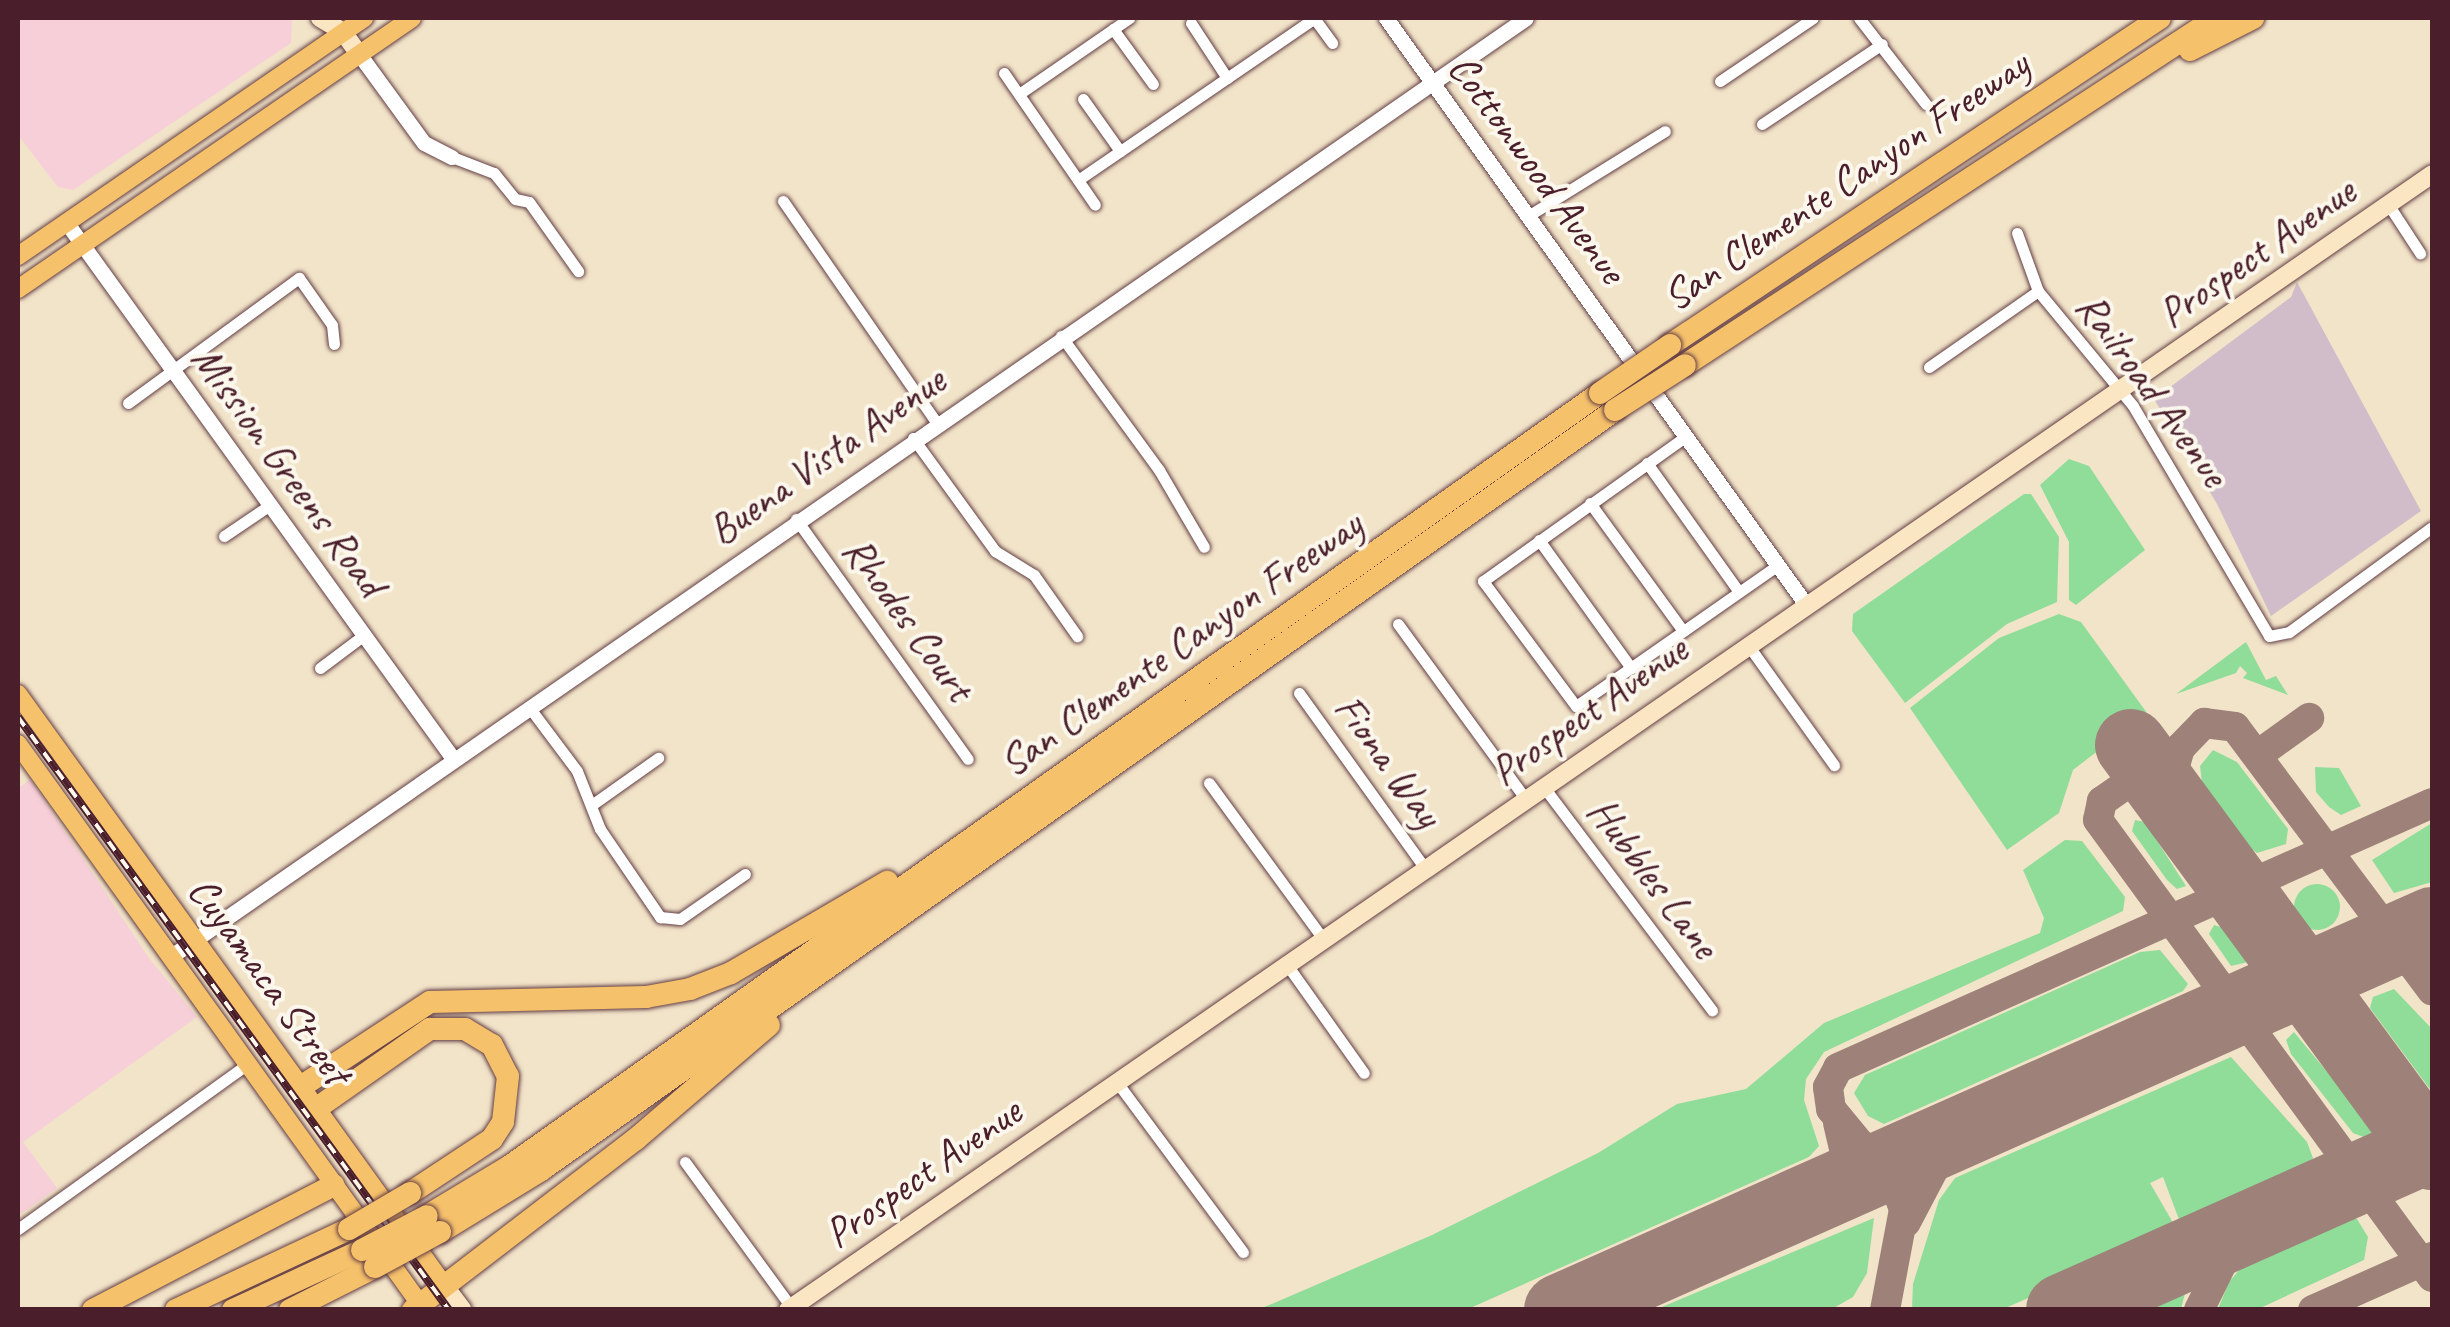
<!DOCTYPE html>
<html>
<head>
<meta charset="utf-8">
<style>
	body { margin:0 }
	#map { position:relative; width:2450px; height:1327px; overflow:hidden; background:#f2e4c9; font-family:Caveat,sans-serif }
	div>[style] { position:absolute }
	.built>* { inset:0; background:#f6cfd8 }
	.industrial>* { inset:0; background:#d1bdca }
	.green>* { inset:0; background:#90dd9a }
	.round { border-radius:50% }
	.taxiway>* { height:30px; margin:-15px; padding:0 15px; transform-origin:15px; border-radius:15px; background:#9e827a }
	.runway>* { height:72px; margin:-36px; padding:0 36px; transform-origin:36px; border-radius:36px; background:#9e827a }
	.roads { filter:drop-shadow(0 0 2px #633d43) drop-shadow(0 0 2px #633d43) }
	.minor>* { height:11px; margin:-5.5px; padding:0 5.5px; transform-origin:5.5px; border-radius:5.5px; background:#fff }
	.tertiary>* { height:15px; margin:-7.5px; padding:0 7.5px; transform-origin:7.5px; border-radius:7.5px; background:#fff }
	.secondary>* { height:18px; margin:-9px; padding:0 9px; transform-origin:9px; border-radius:9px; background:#fbe6c4 }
	.primary>* { height:18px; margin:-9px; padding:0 9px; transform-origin:9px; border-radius:9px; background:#f6c16b }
	.motorway>* { height:22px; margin:-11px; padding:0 11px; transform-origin:11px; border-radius:11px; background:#f6c16b }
	.rail>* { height:8px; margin-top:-4px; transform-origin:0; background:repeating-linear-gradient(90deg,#fbf7ec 0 11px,#4a1f2b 0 22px); box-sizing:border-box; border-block:2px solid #4a1f2b }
	.bridges { filter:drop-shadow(0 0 2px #633d43) drop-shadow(0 0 2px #633d43) }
	.motorway-bridge>* { height:22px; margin:-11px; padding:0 11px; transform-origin:11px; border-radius:11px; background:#f6c16b }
	span { translate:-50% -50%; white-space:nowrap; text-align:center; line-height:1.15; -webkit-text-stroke:8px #fbf7ec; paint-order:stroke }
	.street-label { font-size:42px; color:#4a1f2b }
	.frame { position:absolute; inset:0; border:20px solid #4a1f2b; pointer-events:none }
</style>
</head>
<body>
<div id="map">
	<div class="built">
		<div style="clip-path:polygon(18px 18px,292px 18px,291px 43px,73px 190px,58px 187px,18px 135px)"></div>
		<div style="clip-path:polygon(30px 779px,149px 958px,197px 1017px,23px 1142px,57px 1188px,18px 1216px,18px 789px)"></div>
	</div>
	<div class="industrial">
		<div style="clip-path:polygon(2297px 282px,2421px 511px,2271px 616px,2217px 504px,2154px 399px,2291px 297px)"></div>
	</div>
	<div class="green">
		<div style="clip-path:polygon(2069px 459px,2089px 466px,2145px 550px,2076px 605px,2069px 600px,2069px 542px,2040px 485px)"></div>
		<div style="clip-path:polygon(2024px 494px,2031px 494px,2059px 537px,2057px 602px,2007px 624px,1905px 703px,1852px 631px,1853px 614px)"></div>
		<div style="clip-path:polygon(2059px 614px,2081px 622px,2147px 713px,2073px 770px,2059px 813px,2007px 850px,1910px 708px,1999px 638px)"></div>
		<div style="clip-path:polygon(2246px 642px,2266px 680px,2276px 676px,2288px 695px,2243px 678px,2247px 673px,2240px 666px,2236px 673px,2176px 694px)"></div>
		<div style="clip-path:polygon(2213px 750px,2237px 762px,2288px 829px,2286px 844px,2257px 853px,2246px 845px,2202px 783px,2200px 766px)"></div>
		<div style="clip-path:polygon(2315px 767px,2339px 768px,2361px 806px,2341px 815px,2329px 807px,2316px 792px)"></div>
		<div style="clip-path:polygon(2135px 820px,2145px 822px,2186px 886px,2177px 889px,2167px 880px,2132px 831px)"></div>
		<div style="clip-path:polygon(2432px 823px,2432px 882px,2394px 893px,2372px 860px)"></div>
		<div style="clip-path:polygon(2065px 840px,2082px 841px,2125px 897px,2123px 911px,1824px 1052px,1806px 1079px,1804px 1100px,1819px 1146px,1809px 1157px,1468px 1309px,1260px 1309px,1432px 1235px,1598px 1153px,1677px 1104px,1746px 1089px,1824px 1023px,2040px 933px,2044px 918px,2023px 870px)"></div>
		<div class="round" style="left:2294px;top:884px;width:46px;height:46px"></div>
		<div style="clip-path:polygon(2214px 925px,2224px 928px,2248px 962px,2231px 966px,2209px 934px)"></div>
		<div style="clip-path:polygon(2160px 950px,2188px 984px,2183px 991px,1884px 1124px,1868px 1116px,1854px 1093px,1865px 1075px,2140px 952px)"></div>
		<div style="clip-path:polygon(2394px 989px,2432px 1029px,2432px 1092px,2370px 1008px,2373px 997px)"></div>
		<div style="clip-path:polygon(2294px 1032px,2371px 1125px,2374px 1141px,2353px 1133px,2291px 1054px,2286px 1040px)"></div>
		<div style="clip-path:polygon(2231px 1057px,2307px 1142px,2313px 1158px,2304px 1172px,2183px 1230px,2163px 1177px,2150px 1183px,2179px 1233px,2003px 1309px,1912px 1309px,1913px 1284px,1939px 1200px,1955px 1178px)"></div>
		<div style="clip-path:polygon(2347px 1216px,2357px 1219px,2368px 1237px,2364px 1260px,2258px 1309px,2218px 1309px,2229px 1282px,2250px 1257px)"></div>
		<div style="clip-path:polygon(1874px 1218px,1867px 1273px,1853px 1297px,1832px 1309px,1657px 1309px)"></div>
		<div style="clip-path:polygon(2188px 1282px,2181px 1309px,2123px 1309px,2150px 1297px)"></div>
	</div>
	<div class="taxiway">
		<div style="left:2259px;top:754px;width:62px;rotate:-35.8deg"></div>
		<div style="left:2179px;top:810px;width:42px;rotate:-145.6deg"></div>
		<div style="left:2144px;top:786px;width:16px;rotate:-169deg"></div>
		<div style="left:2128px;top:783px;width:32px;rotate:145deg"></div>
		<div style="left:2102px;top:801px;width:19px;rotate:102deg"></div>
		<div style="left:2098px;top:820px;width:566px;rotate:53.84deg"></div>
		<div style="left:2179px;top:810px;width:41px;rotate:-97deg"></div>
		<div style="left:2174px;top:769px;width:22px;rotate:-74deg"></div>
		<div style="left:2180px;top:748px;width:35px;rotate:-46deg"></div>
		<div style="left:2204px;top:723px;width:31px;rotate:7deg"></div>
		<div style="left:2235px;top:727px;width:329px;rotate:53.2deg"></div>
		<div style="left:1859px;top:1145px;width:38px;rotate:17deg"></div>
		<div style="left:1895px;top:1156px;width:60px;rotate:-21.4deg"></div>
		<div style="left:1906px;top:1222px;width:88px;rotate:-62.3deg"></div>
		<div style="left:1947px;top:1144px;width:121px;rotate:-25.5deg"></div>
		<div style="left:1734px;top:1230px;width:104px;rotate:-24.4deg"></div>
		<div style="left:1829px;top:1187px;width:38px;rotate:-65deg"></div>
		<div style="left:1845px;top:1153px;width:31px;rotate:-103deg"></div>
		<div style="left:1885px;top:1310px;width:103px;rotate:-79.3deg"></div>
		<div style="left:1904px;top:1209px;width:22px;rotate:-111deg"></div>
		<div style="left:1896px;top:1188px;width:102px;rotate:-129.4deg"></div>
		<div style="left:1831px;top:1109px;width:22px;rotate:-98deg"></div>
		<div style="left:1828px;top:1087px;width:21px;rotate:-62deg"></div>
		<div style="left:1838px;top:1068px;width:650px;rotate:-24.04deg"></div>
		<div style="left:2199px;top:1310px;width:81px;rotate:-63.7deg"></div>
		<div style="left:2235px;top:1237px;width:132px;rotate:-24.6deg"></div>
		<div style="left:2313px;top:1310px;width:130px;rotate:-24deg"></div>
	</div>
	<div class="runway">
		<div style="left:2131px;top:745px;width:508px;rotate:53.65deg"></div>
		<div style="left:1560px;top:1310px;width:954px;rotate:-23.93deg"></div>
		<div style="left:2062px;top:1310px;width:405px;rotate:-24deg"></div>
	</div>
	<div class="roads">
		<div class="minor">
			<div style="left:1314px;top:18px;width:31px;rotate:54deg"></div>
			<div style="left:1859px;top:18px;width:109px;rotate:52.1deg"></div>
			<div style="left:1191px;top:23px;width:66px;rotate:56.8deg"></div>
			<div style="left:1113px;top:29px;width:68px;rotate:54deg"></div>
			<div style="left:1004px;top:73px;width:160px;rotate:55.4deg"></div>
			<div style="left:1720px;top:81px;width:112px;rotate:-34.1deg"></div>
			<div style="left:1019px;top:94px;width:134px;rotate:-34.6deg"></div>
			<div style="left:1083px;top:99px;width:64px;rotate:54.6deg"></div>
			<div style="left:1762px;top:124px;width:144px;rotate:-33.7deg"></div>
			<div style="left:452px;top:157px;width:45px;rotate:20.9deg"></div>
			<div style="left:494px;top:173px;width:33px;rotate:51deg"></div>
			<div style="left:515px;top:199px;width:14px;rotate:12deg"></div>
			<div style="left:529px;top:202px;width:85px;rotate:54.6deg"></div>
			<div style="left:1078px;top:180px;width:287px;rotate:-34.4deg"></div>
			<div style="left:783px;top:201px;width:269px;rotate:55.3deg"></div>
			<div style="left:2388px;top:204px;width:59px;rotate:56.9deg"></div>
			<div style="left:1528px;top:216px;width:161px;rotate:-31.8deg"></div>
			<div style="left:2017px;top:233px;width:62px;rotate:70.1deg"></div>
			<div style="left:2038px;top:291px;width:149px;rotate:50.4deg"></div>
			<div style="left:2133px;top:406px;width:267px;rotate:59.4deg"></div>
			<div style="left:2269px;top:636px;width:20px;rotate:-11deg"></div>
			<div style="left:2289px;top:632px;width:177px;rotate:-36.3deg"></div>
			<div style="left:1061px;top:336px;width:166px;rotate:53.8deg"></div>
			<div style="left:1159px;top:470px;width:89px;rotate:59.7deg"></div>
			<div style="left:1929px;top:367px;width:133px;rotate:-34.9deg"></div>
			<div style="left:128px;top:403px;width:212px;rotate:-36.2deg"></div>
			<div style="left:299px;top:278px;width:57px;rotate:54.9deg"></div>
			<div style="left:332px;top:325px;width:19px;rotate:84deg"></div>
			<div style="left:1685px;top:437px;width:248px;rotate:144.5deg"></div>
			<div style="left:1483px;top:581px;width:156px;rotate:53.4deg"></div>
			<div style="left:1576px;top:706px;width:245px;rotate:-34.9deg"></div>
			<div style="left:913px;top:438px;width:140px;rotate:54deg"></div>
			<div style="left:995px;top:551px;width:46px;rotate:31.6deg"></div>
			<div style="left:1034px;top:575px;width:75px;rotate:54.8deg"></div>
			<div style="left:1647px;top:463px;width:158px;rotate:54.5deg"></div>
			<div style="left:1590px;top:503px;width:158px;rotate:54deg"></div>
			<div style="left:796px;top:519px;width:295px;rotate:54.4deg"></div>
			<div style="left:224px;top:536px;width:55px;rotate:-34deg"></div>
			<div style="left:1539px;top:540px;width:158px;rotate:54.3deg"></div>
			<div style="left:1398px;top:624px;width:215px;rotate:53.9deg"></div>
			<div style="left:1748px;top:645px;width:148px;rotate:54.4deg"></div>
			<div style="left:320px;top:668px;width:55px;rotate:-36.9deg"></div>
			<div style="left:1299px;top:693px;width:214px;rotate:54.3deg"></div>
			<div style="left:529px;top:707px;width:80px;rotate:53.1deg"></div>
			<div style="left:577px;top:771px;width:62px;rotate:68.4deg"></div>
			<div style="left:600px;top:829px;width:107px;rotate:55.7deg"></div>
			<div style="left:660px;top:917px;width:20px;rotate:6deg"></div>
			<div style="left:680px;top:919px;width:79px;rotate:-34.7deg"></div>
			<div style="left:1209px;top:783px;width:190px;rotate:53.8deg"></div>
			<div style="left:1543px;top:786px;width:281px;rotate:53deg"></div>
			<div style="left:593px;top:804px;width:80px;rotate:-35.3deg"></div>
			<div style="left:1285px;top:962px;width:136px;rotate:54.6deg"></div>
			<div style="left:1116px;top:1081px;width:213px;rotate:53.4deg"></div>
			<div style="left:685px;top:1162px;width:180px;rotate:53.8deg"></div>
			<div style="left:18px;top:1229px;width:284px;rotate:-35.7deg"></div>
		</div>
		<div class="tertiary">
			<div style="left:1386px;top:18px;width:723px;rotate:54.4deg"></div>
			<div style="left:359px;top:54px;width:110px;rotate:53.9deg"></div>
			<div style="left:424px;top:143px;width:31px;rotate:27deg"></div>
			<div style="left:66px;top:222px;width:663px;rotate:54.2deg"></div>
			<div style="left:170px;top:957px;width:1649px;rotate:-34.7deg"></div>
		</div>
		<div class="secondary">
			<div style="left:320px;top:18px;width:27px;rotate:31deg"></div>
			<div style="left:343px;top:32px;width:27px;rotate:54deg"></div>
			<div style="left:444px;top:1285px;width:31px;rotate:53deg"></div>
			<div style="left:788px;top:1310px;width:1998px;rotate:-34.64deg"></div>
		</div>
		<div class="primary">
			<div style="left:18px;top:256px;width:420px;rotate:-34.5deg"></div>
			<div style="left:18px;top:289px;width:478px;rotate:-34.5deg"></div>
			<div style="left:18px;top:694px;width:729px;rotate:54.22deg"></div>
			<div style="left:18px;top:744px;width:689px;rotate:54.33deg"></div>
		</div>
		<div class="motorway">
			<div style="left:2190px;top:50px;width:71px;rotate:-26.9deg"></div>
			<div style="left:1670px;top:345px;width:589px;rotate:-33.72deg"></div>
			<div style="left:1685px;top:365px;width:634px;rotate:-33.16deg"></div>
			<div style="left:302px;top:1086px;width:153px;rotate:-33.3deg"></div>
			<div style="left:430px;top:1002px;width:216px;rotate:-1.3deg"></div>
			<div style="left:646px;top:997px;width:45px;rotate:-10.3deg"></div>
			<div style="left:690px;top:989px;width:44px;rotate:-21.3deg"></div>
			<div style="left:731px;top:973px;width:181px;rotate:-30.3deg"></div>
			<div style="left:317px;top:1108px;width:138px;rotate:-35deg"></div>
			<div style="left:430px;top:1029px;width:35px"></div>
			<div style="left:465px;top:1029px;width:31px;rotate:31deg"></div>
			<div style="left:492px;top:1045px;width:35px;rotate:63deg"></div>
			<div style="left:508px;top:1076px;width:46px;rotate:96.2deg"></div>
			<div style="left:503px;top:1122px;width:20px;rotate:123deg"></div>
			<div style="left:492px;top:1139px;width:98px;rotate:146.6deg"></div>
			<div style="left:427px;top:1216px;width:97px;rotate:-31.1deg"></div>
			<div style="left:510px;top:1166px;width:1336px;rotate:-35.34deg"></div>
			<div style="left:440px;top:1232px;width:119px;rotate:-31.5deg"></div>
			<div style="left:541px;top:1170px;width:1316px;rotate:-35.28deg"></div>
			<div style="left:93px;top:1310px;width:271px;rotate:-27.4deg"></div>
			<div style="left:176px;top:1310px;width:191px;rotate:-25.1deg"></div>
			<div style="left:233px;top:1310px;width:142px;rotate:-24.9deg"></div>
			<div style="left:290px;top:1310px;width:95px;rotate:-26.8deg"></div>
			<div style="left:413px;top:1310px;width:281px;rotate:-37.5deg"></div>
			<div style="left:636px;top:1139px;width:175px;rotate:-40.6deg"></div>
		</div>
	</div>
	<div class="rail">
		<div style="left:18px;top:717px;width:733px;rotate:53.99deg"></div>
	</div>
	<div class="bridges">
		<div class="motorway-bridge">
			<div style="left:1600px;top:393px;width:85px;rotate:-34.4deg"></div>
			<div style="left:1615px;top:410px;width:83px;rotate:-32.7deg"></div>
			<div style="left:349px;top:1229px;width:71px;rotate:-30.5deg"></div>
			<div style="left:362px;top:1250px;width:73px;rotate:-27.6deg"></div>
			<div style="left:375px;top:1267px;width:74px;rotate:-28.3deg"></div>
		</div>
	</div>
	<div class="street-label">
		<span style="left:1537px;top:169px;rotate:54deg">Cottonwood Avenue</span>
		<span style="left:1846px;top:181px;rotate:-34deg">San Clemente Canyon Freeway</span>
		<span style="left:2257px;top:253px;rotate:-35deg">Prospect Avenue</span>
		<span style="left:2152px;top:390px;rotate:54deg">Railroad Avenue</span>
		<span style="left:827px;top:456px;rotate:-35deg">Buena Vista Avenue</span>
		<span style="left:288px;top:471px;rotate:54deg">Mission Greens Road</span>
		<span style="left:908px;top:619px;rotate:54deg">Rhodes Court</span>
		<span style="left:1181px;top:644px;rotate:-35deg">San Clemente Canyon Freeway</span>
		<span style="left:1589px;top:711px;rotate:-35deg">Prospect Avenue</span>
		<span style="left:1388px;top:761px;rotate:54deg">Fiona Way</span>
		<span style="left:1653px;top:878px;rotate:53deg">Hubbles Lane</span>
		<span style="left:269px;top:981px;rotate:54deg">Cuyamaca Street</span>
		<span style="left:923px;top:1173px;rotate:-35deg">Prospect Avenue</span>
	</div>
	<div class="frame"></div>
</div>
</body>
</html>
